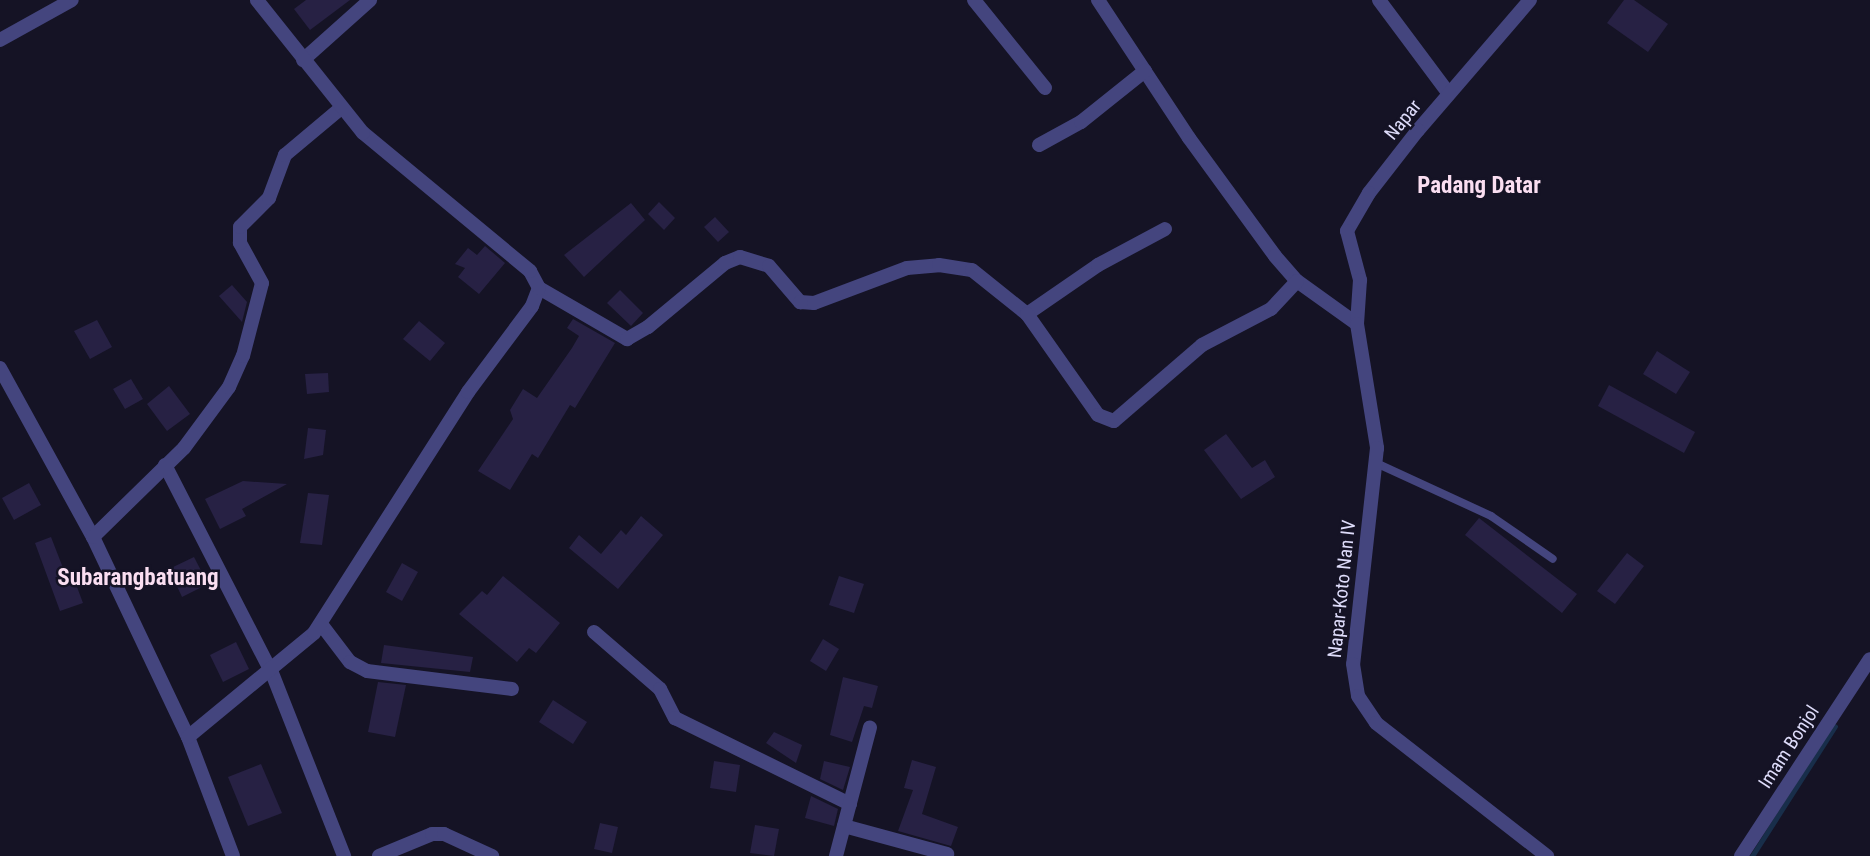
<!DOCTYPE html>
<html>
<head>
<meta charset="utf-8">
<style>
	body { margin:0 }
	#map { position:relative; width:1870px; height:856px; overflow:hidden; background:#151325; font-family:"Roboto Condensed",sans-serif }
	div>[style] { position:absolute }
	.stream>* { height:5px; margin:-2.5px; padding:0 2.5px; transform-origin:2.5px; border-radius:2.5px; background:#182e4a }
	.building>* { inset:0; background:#272144 }
	.service>* { height:8px; margin:-4px; padding:0 4px; transform-origin:4px; border-radius:4px; background:#44457e }
	.minor>* { height:14px; margin:-7px; padding:0 7px; transform-origin:7px; border-radius:7px; background:#44457e }
	.tertiary>* { height:14px; margin:-7px; padding:0 7px; transform-origin:7px; border-radius:7px; background:#44457e }
	span { translate:-50% -50%; white-space:nowrap; text-align:center; line-height:1.15; -webkit-text-stroke:5px #151325; paint-order:stroke }
	.street-label { font-size:19px; color:#dedcfa }
	.quarter-label { font-size:23px; color:#fadef1; font-weight:700 }
</style>
</head>
<body>
<div id="map">
	<div class="stream">
		<div style="left:1752px;top:856px;width:154px;rotate:-57.4deg"></div>
	</div>
	<div class="building">
		<div style="clip-path:polygon(306px 0,350px 0,310px 30px,294px 9px)"></div>
		<div style="clip-path:polygon(1624px 0,1634px 0,1668px 24px,1648px 52px,1607px 23px)"></div>
		<div style="clip-path:polygon(659px 202px,675px 218px,664px 230px,648px 214px)"></div>
		<div style="clip-path:polygon(631px 203px,645px 220px,584px 277px,564px 255px)"></div>
		<div style="clip-path:polygon(715px 217px,729px 232px,718px 242px,704px 227px)"></div>
		<div style="clip-path:polygon(485px 246px,505px 263px,479px 294px,458px 277px,465px 268px,455px 264px,468px 248px,477px 255px)"></div>
		<div style="clip-path:polygon(232px 285px,247px 302px,242px 322px,219px 296px)"></div>
		<div style="clip-path:polygon(620px 290px,643px 313px,631px 326px,607px 303px)"></div>
		<div style="clip-path:polygon(573px 319px,615px 343px,575px 408px,570px 405px,538px 458px,532px 454px,510px 490px,478px 471px,513px 419px,510px 410px,523px 389px,537px 398px,572px 348px,579px 336px,567px 328px)"></div>
		<div style="clip-path:polygon(97px 320px,112px 347px,90px 359px,74px 331px)"></div>
		<div style="clip-path:polygon(419px 321px,445px 343px,430px 361px,403px 339px)"></div>
		<div style="clip-path:polygon(1657px 351px,1690px 372px,1676px 394px,1643px 374px)"></div>
		<div style="clip-path:polygon(328px 373px,329px 392px,307px 394px,305px 374px)"></div>
		<div style="clip-path:polygon(131px 379px,143px 399px,125px 409px,113px 389px)"></div>
		<div style="clip-path:polygon(1609px 385px,1695px 432px,1684px 453px,1598px 406px)"></div>
		<div style="clip-path:polygon(169px 386px,190px 414px,167px 431px,147px 404px)"></div>
		<div style="clip-path:polygon(308px 428px,326px 430px,323px 455px,304px 459px)"></div>
		<div style="clip-path:polygon(1226px 434px,1252px 468px,1265px 460px,1275px 477px,1241px 499px,1204px 450px)"></div>
		<div style="clip-path:polygon(243px 481px,287px 484px,242px 509px,246px 516px,220px 529px,205px 499px)"></div>
		<div style="clip-path:polygon(29px 483px,41px 505px,14px 520px,2px 498px)"></div>
		<div style="clip-path:polygon(308px 493px,329px 495px,322px 545px,300px 543px)"></div>
		<div style="clip-path:polygon(641px 516px,663px 535px,618px 589px,569px 548px,579px 535px,601px 554px,621px 530px,626px 535px)"></div>
		<div style="clip-path:polygon(1479px 518px,1577px 594px,1562px 613px,1465px 535px)"></div>
		<div style="clip-path:polygon(51px 537px,65px 573px,71px 571px,83px 603px,60px 611px,35px 543px)"></div>
		<div style="clip-path:polygon(1627px 553px,1644px 566px,1615px 604px,1597px 591px)"></div>
		<div style="clip-path:polygon(194px 557px,208px 584px,182px 597px,169px 569px)"></div>
		<div style="clip-path:polygon(402px 563px,418px 572px,402px 601px,386px 592px)"></div>
		<div style="clip-path:polygon(503px 576px,560px 623px,536px 653px,529px 648px,517px 662px,459px 614px,482px 591px,487px 595px)"></div>
		<div style="clip-path:polygon(839px 576px,864px 584px,854px 613px,829px 605px)"></div>
		<div style="clip-path:polygon(823px 639px,839px 649px,826px 671px,810px 661px)"></div>
		<div style="clip-path:polygon(236px 642px,249px 669px,223px 682px,210px 655px)"></div>
		<div style="clip-path:polygon(384px 645px,473px 657px,470px 672px,381px 663px)"></div>
		<div style="clip-path:polygon(843px 677px,878px 686px,872px 708px,864px 706px,852px 742px,830px 735px)"></div>
		<div style="clip-path:polygon(378px 682px,406px 685px,395px 737px,368px 732px)"></div>
		<div style="clip-path:polygon(553px 700px,587px 722px,573px 744px,539px 722px)"></div>
		<div style="clip-path:polygon(774px 732px,802px 745px,796px 763px,766px 743px)"></div>
		<div style="clip-path:polygon(912px 760px,936px 767px,922px 814px,958px 827px,951px 846px,898px 831px,913px 790px,904px 788px)"></div>
		<div style="clip-path:polygon(714px 761px,740px 765px,736px 792px,710px 788px)"></div>
		<div style="clip-path:polygon(824px 761px,850px 767px,843px 790px,820px 779px)"></div>
		<div style="clip-path:polygon(261px 764px,282px 813px,248px 826px,228px 777px)"></div>
		<div style="clip-path:polygon(811px 796px,838px 809px,834px 826px,805px 818px)"></div>
		<div style="clip-path:polygon(600px 823px,618px 827px,612px 853px,594px 849px)"></div>
		<div style="clip-path:polygon(755px 825px,779px 829px,774px 856px,750px 853px)"></div>
	</div>
	<div class="service">
		<div style="left:1376px;top:463px;width:127px;rotate:24.7deg"></div>
		<div style="left:1491px;top:516px;width:75px;rotate:34.7deg"></div>
	</div>
	<div class="minor">
		<div style="left:974px;top:0;width:113px;rotate:51.1deg"></div>
		<div style="left:1098px;top:0;width:165px;rotate:56.6deg"></div>
		<div style="left:1189px;top:138px;width:146px;rotate:53.9deg"></div>
		<div style="left:1275px;top:256px;width:33px;rotate:49deg"></div>
		<div style="left:1297px;top:281px;width:74px;rotate:35.6deg"></div>
		<div style="left:1379px;top:0;width:117px;rotate:53.3deg"></div>
		<div style="left:0;top:40px;width:82px;rotate:-29.1deg"></div>
		<div style="left:303px;top:60px;width:90px;rotate:-41.8deg"></div>
		<div style="left:1039px;top:145px;width:48px;rotate:-28.7deg"></div>
		<div style="left:1081px;top:122px;width:82px;rotate:-38.6deg"></div>
		<div style="left:539px;top:288px;width:102px;rotate:30.1deg"></div>
		<div style="left:627px;top:339px;width:24px;rotate:-30deg"></div>
		<div style="left:648px;top:327px;width:100px;rotate:-39.7deg"></div>
		<div style="left:725px;top:263px;width:16px;rotate:-22deg"></div>
		<div style="left:740px;top:257px;width:30px;rotate:17deg"></div>
		<div style="left:769px;top:266px;width:48px;rotate:49.3deg"></div>
		<div style="left:800px;top:302px;width:14px;rotate:4deg"></div>
		<div style="left:814px;top:303px;width:99px;rotate:-20.6deg"></div>
		<div style="left:907px;top:268px;width:32px;rotate:-5deg"></div>
		<div style="left:939px;top:265px;width:33px;rotate:9deg"></div>
		<div style="left:972px;top:270px;width:70px;rotate:38.7deg"></div>
		<div style="left:1027px;top:314px;width:86px;rotate:-34.6deg"></div>
		<div style="left:1098px;top:265px;width:76px;rotate:-28.2deg"></div>
		<div style="left:1027px;top:314px;width:123px;rotate:54.9deg"></div>
		<div style="left:1098px;top:415px;width:17px;rotate:21deg"></div>
		<div style="left:1114px;top:421px;width:116px;rotate:-40.8deg"></div>
		<div style="left:1202px;top:345px;width:78px;rotate:-27.6deg"></div>
		<div style="left:1271px;top:309px;width:38px;rotate:-47deg"></div>
		<div style="left:0;top:368px;width:193px;rotate:61.2deg"></div>
		<div style="left:93px;top:537px;width:221px;rotate:64.6deg"></div>
		<div style="left:188px;top:737px;width:127px;rotate:69.3deg"></div>
		<div style="left:165px;top:465px;width:234px;rotate:62.8deg"></div>
		<div style="left:272px;top:673px;width:197px;rotate:68.5deg"></div>
		<div style="left:93px;top:537px;width:127px;rotate:-44.4deg"></div>
		<div style="left:184px;top:448px;width:76px;rotate:-53.6deg"></div>
		<div style="left:229px;top:387px;width:34px;rotate:-66deg"></div>
		<div style="left:243px;top:356px;width:75px;rotate:-75.4deg"></div>
		<div style="left:262px;top:283px;width:46px;rotate:-118.8deg"></div>
		<div style="left:240px;top:243px;width:16px;rotate:-90deg"></div>
		<div style="left:240px;top:227px;width:41px;rotate:-45deg"></div>
		<div style="left:269px;top:198px;width:46px;rotate:-69.6deg"></div>
		<div style="left:285px;top:155px;width:73px;rotate:-40deg"></div>
		<div style="left:321px;top:624px;width:48px;rotate:52.7deg"></div>
		<div style="left:350px;top:662px;width:19px;rotate:28deg"></div>
		<div style="left:367px;top:671px;width:146px;rotate:7.1deg"></div>
		<div style="left:594px;top:632px;width:87px;rotate:40.8deg"></div>
		<div style="left:660px;top:689px;width:33px;rotate:63deg"></div>
		<div style="left:675px;top:718px;width:195px;rotate:26.2deg"></div>
		<div style="left:188px;top:737px;width:163px;rotate:-39.5deg"></div>
		<div style="left:314px;top:633px;width:286px;rotate:-57.4deg"></div>
		<div style="left:468px;top:392px;width:107px;rotate:-53.3deg"></div>
		<div style="left:532px;top:306px;width:19px;rotate:-69deg"></div>
		<div style="left:539px;top:288px;width:19px;rotate:-118deg"></div>
		<div style="left:530px;top:271px;width:217px;rotate:-140.4deg"></div>
		<div style="left:363px;top:133px;width:170px;rotate:-128.6deg"></div>
		<div style="left:844px;top:826px;width:107px;rotate:15.2deg"></div>
		<div style="left:379px;top:856px;width:57px;rotate:-22.5deg"></div>
		<div style="left:432px;top:834px;width:12px"></div>
		<div style="left:444px;top:834px;width:53px;rotate:24.6deg"></div>
		<div style="left:836px;top:856px;width:133px;rotate:-75.2deg"></div>
		<div style="left:1741px;top:856px;width:235px;rotate:-56.8deg"></div>
	</div>
	<div class="tertiary">
		<div style="left:1530px;top:0;width:172px;rotate:130.7deg"></div>
		<div style="left:1418px;top:130px;width:80px;rotate:127.9deg"></div>
		<div style="left:1369px;top:193px;width:44px;rotate:120.1deg"></div>
		<div style="left:1347px;top:231px;width:51px;rotate:75.1deg"></div>
		<div style="left:1360px;top:280px;width:44px;rotate:93.9deg"></div>
		<div style="left:1357px;top:324px;width:126px;rotate:80.8deg"></div>
		<div style="left:1377px;top:448px;width:217px;rotate:96.3deg"></div>
		<div style="left:1353px;top:664px;width:32px;rotate:81deg"></div>
		<div style="left:1358px;top:696px;width:32px;rotate:56deg"></div>
		<div style="left:1376px;top:723px;width:217px;rotate:37.9deg"></div>
	</div>
	<div class="street-label">
		<span style="left:1403px;top:120px;rotate:-51deg">Napar</span>
		<span style="left:1342px;top:589px;rotate:-84deg">Napar-Koto Nan IV</span>
		<span style="left:1789px;top:747px;rotate:-57deg">Imam Bonjol</span>
	</div>
	<div class="quarter-label">
		<span style="left:1479px;top:186px">Padang Datar</span>
		<span style="left:138px;top:578px">Subarangbatuang</span>
	</div>
</div>
</body>
</html>
